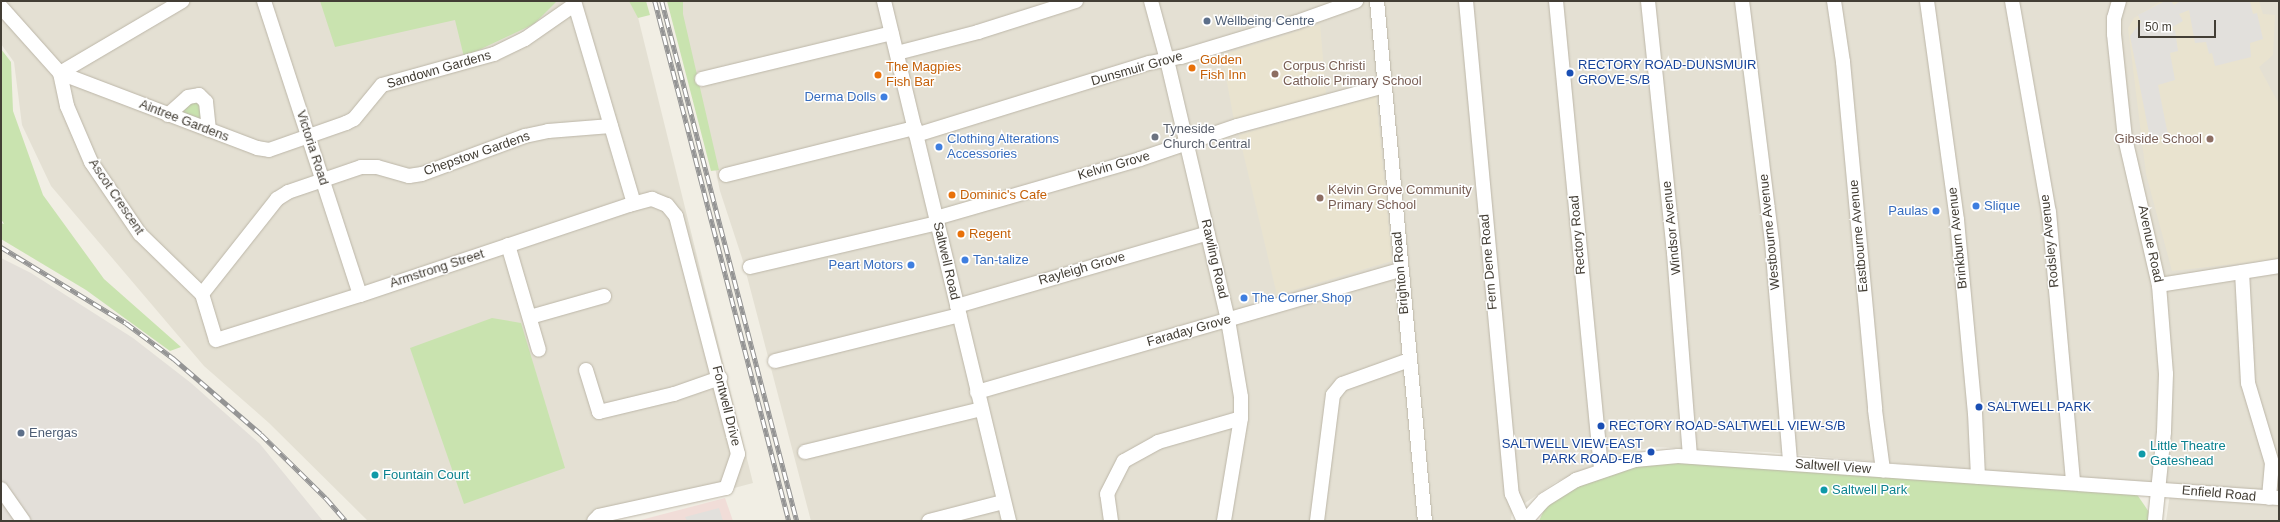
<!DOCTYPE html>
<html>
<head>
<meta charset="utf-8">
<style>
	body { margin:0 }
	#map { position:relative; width:2280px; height:522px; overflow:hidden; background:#f1eee4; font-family:Helvetica,sans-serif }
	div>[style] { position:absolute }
	.residential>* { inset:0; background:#e4e0d3 }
	.industrial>* { inset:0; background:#e3dfd9 }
	.education>* { inset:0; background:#e9e3cf }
	.medical>* { inset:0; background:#f1ddd8 }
	.green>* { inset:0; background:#c9e3af }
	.parking>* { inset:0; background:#e2e0dc }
	.roads { filter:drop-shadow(0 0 1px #bcb6a8) drop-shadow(0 0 1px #bcb6a8) }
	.minor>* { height:14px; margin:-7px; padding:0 7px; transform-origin:7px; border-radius:7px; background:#fff }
	.rail>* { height:4.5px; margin-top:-2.25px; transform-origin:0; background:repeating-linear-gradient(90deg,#fff 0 9px,#949494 0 18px); box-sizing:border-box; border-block:1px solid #949494 }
	.dots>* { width:11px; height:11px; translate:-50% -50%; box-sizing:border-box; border:2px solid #fff; border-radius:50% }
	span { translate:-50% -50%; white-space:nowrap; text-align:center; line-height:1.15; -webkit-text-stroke:3px #fff; paint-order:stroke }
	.service-label { font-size:13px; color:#4e5e75 }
	.left { translate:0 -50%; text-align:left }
	.food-label { font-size:13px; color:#c56008 }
	.transit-label { font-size:13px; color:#164399 }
	.right { translate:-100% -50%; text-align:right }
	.education-label { font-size:13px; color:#785e54 }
	.street-label { font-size:13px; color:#433e35 }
	.shop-label { font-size:13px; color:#366cbe }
	.worship-label { font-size:13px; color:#5b616d }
	.culture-label { font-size:13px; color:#0d838f }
	.frame { position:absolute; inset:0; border:2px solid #433e35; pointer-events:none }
	.scale { position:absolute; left:2138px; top:20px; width:78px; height:18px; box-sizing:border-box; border:2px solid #433e35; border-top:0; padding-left:5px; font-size:12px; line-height:14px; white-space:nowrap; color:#433e35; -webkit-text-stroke:3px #fff; paint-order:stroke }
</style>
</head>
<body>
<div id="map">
	<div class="residential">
		<div style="clip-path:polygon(1px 1px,634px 1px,753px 483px,610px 521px,368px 521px,269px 423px,204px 366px,51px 186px,22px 125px,14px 62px,1px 44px)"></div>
		<div style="clip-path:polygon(679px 1px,2279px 1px,2279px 521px,2166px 521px,2171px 487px,1767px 452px,1653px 447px,1619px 454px,1556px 482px,1512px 512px,1511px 521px,811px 521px,743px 261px,720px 191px)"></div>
	</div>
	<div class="industrial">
		<div style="clip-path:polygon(1px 258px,31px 273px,133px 338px,191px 383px,260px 444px,323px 521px,1px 521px)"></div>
	</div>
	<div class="education">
		<div style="clip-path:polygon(2161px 1px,2259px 1px,2263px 14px,2275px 15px,2273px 55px,2259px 67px,2279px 104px,2279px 259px,2172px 271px,2146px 174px,2128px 28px,2134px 18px)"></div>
		<div style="clip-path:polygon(1320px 24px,1326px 94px,1234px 120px,1222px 55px)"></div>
		<div style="clip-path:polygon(1376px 96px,1392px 261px,1277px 295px,1239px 135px)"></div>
	</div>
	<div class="medical">
		<div style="clip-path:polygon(725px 498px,733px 521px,637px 521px)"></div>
	</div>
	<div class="green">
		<div style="clip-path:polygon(320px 1px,557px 1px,534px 24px,464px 57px,455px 20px,335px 47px)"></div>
		<div style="clip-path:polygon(629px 1px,646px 1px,650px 15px,638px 18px)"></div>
		<div style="clip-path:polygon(667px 1px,683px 1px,683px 14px,719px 170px,711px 171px)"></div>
		<div style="clip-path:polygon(1px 49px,11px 62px,13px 111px,43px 195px,104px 279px,181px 347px,170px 351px,86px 290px,1px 239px,1px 223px,4px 224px,1px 219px)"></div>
		<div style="clip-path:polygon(191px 101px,200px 103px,203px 124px,180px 116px,180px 109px)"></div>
		<div style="clip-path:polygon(492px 318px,521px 323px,565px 468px,464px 504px,410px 348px)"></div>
		<div style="clip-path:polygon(1680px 463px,2136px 493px,2151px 515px,2150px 521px,1539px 521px,1544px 510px,1563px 493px,1598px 477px,1639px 466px)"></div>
	</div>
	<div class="parking">
		<div style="clip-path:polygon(2165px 1px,2171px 1px,2174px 5px,2181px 1px,2250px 1px,2253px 14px,2257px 13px,2263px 39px,2250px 43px,2251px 57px,2215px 66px,2212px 53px,2209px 54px,2206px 42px,2195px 43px,2189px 10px,2179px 14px,2183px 21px,2169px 29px,2164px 23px,2164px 32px,2175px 30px,2178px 51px,2170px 53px,2175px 80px,2158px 85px,2168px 135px,2150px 138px,2130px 36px,2141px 22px,2138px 15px)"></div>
		<div style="clip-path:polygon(719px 508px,723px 521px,687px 521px,685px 517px)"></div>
	</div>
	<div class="roads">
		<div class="minor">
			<div style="left:264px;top:1px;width:309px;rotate:71.9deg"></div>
			<div style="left:574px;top:1px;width:211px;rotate:73.5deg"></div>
			<div style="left:884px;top:1px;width:535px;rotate:76.48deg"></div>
			<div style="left:1151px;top:1px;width:61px;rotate:74.8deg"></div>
			<div style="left:1167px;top:60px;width:267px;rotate:76.8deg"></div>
			<div style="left:1228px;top:320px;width:78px;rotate:80.4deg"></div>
			<div style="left:1241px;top:397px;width:21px;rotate:90deg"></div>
			<div style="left:1241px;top:418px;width:104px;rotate:99.4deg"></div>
			<div style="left:1377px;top:1px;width:522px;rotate:84.73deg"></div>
			<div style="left:1466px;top:1px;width:495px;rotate:84.7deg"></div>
			<div style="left:1512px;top:494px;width:30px;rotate:66deg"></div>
			<div style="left:1556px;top:1px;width:471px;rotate:84.5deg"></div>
			<div style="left:1648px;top:1px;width:253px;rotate:84.1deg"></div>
			<div style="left:1674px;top:253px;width:204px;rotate:85.5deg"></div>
			<div style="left:1742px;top:1px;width:243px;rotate:82.9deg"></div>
			<div style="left:1772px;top:242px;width:222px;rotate:85.3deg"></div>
			<div style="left:1834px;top:1px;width:62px;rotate:81.6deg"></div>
			<div style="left:1843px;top:62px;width:349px;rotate:84.7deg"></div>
			<div style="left:1875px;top:410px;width:61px;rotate:82.4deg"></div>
			<div style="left:1927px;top:1px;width:221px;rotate:82.2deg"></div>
			<div style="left:1957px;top:220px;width:194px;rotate:84.7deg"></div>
			<div style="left:1975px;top:413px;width:64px;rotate:87.3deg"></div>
			<div style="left:2012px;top:1px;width:214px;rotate:80.1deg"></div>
			<div style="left:2049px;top:212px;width:272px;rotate:84.9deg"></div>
			<div style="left:2119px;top:1px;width:18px;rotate:106deg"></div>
			<div style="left:2114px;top:18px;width:16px;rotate:90deg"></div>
			<div style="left:2114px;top:34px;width:105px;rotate:84deg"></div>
			<div style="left:2125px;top:138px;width:151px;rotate:77deg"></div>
			<div style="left:2159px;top:285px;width:89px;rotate:85.5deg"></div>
			<div style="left:2166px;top:374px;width:58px;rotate:92deg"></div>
			<div style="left:2164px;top:432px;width:89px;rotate:95.8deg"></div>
			<div style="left:1px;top:7px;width:89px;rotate:48.2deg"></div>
			<div style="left:60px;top:73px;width:34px;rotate:78deg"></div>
			<div style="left:67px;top:106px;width:61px;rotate:66.8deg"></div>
			<div style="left:91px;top:162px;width:87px;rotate:55.8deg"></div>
			<div style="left:140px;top:234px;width:86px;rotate:44.1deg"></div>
			<div style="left:202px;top:294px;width:48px;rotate:73.1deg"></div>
			<div style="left:216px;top:340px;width:151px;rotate:-17.4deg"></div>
			<div style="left:360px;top:295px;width:284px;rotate:-18.5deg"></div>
			<div style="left:629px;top:205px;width:24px;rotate:-15deg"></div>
			<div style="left:652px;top:199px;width:16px;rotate:22deg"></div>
			<div style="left:667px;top:205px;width:14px;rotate:51deg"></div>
			<div style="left:676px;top:216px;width:246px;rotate:75.4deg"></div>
			<div style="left:738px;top:454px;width:36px;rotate:109deg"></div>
			<div style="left:726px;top:488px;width:130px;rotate:167.6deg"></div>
			<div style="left:599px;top:516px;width:7px;rotate:135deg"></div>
			<div style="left:897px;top:53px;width:84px;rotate:-14.5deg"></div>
			<div style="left:978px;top:32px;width:103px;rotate:-17.6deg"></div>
			<div style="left:60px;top:73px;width:211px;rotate:20.8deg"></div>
			<div style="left:257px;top:148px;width:12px;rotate:9deg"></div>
			<div style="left:269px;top:150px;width:82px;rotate:-19.3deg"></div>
			<div style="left:346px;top:123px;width:9px;rotate:-27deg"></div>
			<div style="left:354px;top:119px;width:44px;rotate:-50.5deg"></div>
			<div style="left:382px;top:85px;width:116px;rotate:-15.5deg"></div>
			<div style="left:494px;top:54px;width:34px;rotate:-26deg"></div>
			<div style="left:525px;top:39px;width:60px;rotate:-34.8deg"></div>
			<div style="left:60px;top:73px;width:142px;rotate:-30.5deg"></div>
			<div style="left:702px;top:79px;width:195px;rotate:-13.6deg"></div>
			<div style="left:168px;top:115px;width:27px;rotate:-42deg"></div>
			<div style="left:188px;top:97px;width:11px;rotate:-10deg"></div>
			<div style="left:199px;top:95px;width:10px;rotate:45deg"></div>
			<div style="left:206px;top:102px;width:28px;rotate:84deg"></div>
			<div style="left:916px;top:135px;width:244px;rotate:-17.2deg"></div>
			<div style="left:1149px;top:63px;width:33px;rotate:-11deg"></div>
			<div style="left:1181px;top:57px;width:121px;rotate:-16.8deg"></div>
			<div style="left:1297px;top:22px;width:63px;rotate:-19.6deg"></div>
			<div style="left:726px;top:175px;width:195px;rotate:-14deg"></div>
			<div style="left:936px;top:218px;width:212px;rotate:-16.1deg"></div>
			<div style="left:1140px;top:159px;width:102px;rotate:-18.8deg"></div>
			<div style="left:1237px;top:126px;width:152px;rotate:-15.2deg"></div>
			<div style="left:508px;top:245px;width:109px;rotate:73.6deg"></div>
			<div style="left:750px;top:267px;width:192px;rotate:-13.2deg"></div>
			<div style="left:2242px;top:272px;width:111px;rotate:86.9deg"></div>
			<div style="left:2248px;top:383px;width:84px;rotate:73.3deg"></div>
			<div style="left:2272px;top:463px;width:35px;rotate:95deg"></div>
			<div style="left:2159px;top:285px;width:121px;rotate:-9deg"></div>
			<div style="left:202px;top:294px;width:121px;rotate:-51.7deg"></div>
			<div style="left:277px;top:199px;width:13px;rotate:-32deg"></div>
			<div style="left:288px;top:192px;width:77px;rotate:-18.9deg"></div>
			<div style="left:361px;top:167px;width:16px"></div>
			<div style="left:377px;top:167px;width:33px;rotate:16deg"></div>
			<div style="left:409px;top:176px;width:13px;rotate:-9deg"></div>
			<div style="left:422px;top:174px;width:110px;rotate:-20.3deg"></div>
			<div style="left:525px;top:136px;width:24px;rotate:-12deg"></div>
			<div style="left:548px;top:131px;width:63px;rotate:-4.5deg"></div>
			<div style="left:957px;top:306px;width:261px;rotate:-16.2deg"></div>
			<div style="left:530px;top:317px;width:77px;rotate:-15.8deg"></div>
			<div style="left:775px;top:361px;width:190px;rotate:-14deg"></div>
			<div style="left:586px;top:370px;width:44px;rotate:72.8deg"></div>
			<div style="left:599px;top:412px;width:77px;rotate:-13.5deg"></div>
			<div style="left:674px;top:394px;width:49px;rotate:-19.2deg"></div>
			<div style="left:977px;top:392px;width:441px;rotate:-16.1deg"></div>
			<div style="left:805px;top:452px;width:181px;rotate:-13.7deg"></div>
			<div style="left:1px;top:489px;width:39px;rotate:55deg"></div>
			<div style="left:929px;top:521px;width:76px;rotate:-14.4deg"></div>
			<div style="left:1111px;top:521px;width:27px;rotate:-98deg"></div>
			<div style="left:1107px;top:494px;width:37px;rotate:-63deg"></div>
			<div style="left:1124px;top:461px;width:39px;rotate:-29deg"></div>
			<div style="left:1158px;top:442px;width:86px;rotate:-16.1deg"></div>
			<div style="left:1317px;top:521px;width:127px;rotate:-82.8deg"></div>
			<div style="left:1333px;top:395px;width:14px;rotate:-51deg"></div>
			<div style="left:1342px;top:384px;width:71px;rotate:-19.7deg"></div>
			<div style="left:1525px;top:521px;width:28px;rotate:-48deg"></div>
			<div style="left:1544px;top:500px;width:38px;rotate:-32deg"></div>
			<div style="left:1576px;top:480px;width:62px;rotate:-18.7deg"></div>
			<div style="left:1635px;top:460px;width:43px;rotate:-5.3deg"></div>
			<div style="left:1678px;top:456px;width:602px;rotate:4deg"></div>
		</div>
	</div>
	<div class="rail">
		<div style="left:655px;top:1px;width:537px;rotate:75.55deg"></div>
		<div style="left:662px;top:1px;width:537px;rotate:75.45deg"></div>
		<div style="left:1px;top:247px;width:146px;rotate:31.3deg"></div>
		<div style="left:126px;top:323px;width:59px;rotate:36.7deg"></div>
		<div style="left:173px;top:358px;width:116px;rotate:40.8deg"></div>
		<div style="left:261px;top:434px;width:91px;rotate:44.6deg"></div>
		<div style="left:326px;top:498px;width:30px;rotate:49deg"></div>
	</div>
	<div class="dots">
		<div style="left:1207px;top:21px;background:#5c6f8a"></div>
		<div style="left:1192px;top:68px;background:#e8710a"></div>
		<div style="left:1570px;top:73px;background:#1a4fb4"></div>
		<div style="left:1275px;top:74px;background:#8d6e63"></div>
		<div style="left:878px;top:75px;background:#e8710a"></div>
		<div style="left:884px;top:97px;background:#3f7fe0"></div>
		<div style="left:1155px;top:137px;background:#6b7280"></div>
		<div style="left:2210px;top:139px;background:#8d6e63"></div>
		<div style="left:939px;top:147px;background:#3f7fe0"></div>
		<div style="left:952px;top:195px;background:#e8710a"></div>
		<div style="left:1320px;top:198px;background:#8d6e63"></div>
		<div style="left:1976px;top:206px;background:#3f7fe0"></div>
		<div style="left:1936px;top:211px;background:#3f7fe0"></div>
		<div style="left:961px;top:234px;background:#e8710a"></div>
		<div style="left:965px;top:260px;background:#3f7fe0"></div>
		<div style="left:911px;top:265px;background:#3f7fe0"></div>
		<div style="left:1244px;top:298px;background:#3f7fe0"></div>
		<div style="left:1979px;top:407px;background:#1a4fb4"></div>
		<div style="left:1601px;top:426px;background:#1a4fb4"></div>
		<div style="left:21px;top:433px;background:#5c6f8a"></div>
		<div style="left:1651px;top:452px;background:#1a4fb4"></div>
		<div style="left:2142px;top:454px;background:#0f9aa8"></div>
		<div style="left:375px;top:475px;background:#0f9aa8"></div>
		<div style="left:1824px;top:490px;background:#0f9aa8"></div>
	</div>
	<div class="service-label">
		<span class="left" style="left:1215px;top:21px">Wellbeing Centre</span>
		<span class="left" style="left:29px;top:433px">Energas</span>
	</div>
	<div class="food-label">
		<span class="left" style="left:1200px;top:68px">Golden<br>Fish Inn</span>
		<span class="left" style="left:886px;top:75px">The Magpies<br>Fish Bar</span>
		<span class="left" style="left:960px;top:195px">Dominic's Cafe</span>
		<span class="left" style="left:969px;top:234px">Regent</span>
	</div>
	<div class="transit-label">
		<span class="left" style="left:1578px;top:73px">RECTORY ROAD-DUNSMUIR<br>GROVE-S/B</span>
		<span class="left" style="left:1987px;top:407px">SALTWELL PARK</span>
		<span class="left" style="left:1609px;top:426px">RECTORY ROAD-SALTWELL VIEW-S/B</span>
		<span class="right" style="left:1643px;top:452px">SALTWELL VIEW-EAST<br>PARK ROAD-E/B</span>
	</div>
	<div class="education-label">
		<span class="left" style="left:1283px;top:74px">Corpus Christi<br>Catholic Primary School</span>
		<span class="right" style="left:2202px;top:139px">Gibside School</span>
		<span class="left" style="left:1328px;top:198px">Kelvin Grove Community<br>Primary School</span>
	</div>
	<div class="street-label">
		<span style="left:1137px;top:69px;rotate:-16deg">Dunsmuir Grove</span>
		<span style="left:439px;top:70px;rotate:-16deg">Sandown Gardens</span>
		<span style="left:184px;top:121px;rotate:21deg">Aintree Gardens</span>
		<span style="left:312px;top:148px;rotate:72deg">Victoria Road</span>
		<span style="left:477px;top:154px;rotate:-19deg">Chepstow Gardens</span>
		<span style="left:1114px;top:166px;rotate:-16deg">Kelvin Grove</span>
		<span style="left:116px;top:197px;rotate:56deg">Ascot Crescent</span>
		<span style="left:1672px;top:228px;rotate:-96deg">Windsor Avenue</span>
		<span style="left:1770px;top:232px;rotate:-96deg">Westbourne Avenue</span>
		<span style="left:1578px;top:235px;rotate:-95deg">Rectory Road</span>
		<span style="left:1859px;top:236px;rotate:-95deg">Eastbourne Avenue</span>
		<span style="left:1958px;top:238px;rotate:-96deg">Brinkburn Avenue</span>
		<span style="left:2050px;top:241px;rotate:-96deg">Rodsley Avenue</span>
		<span style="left:2150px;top:244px;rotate:78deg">Avenue Road</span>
		<span style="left:1214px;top:259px;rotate:77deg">Rawling Road</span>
		<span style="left:946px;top:261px;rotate:77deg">Saltwell Road</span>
		<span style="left:1489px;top:262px;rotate:-95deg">Fern Dene Road</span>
		<span style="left:437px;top:269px;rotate:-18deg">Armstrong Street</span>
		<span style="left:1082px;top:269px;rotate:-16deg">Rayleigh Grove</span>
		<span style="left:1401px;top:273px;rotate:-95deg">Brighton Road</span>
		<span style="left:1189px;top:331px;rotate:-16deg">Faraday Grove</span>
		<span style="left:726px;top:406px;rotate:76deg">Fontwell Drive</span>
		<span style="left:1833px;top:467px;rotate:4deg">Saltwell View</span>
		<span style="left:2219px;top:494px;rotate:5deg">Enfield Road</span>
	</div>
	<div class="shop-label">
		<span class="right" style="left:876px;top:97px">Derma Dolls</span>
		<span class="left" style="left:947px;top:147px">Clothing Alterations<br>Accessories</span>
		<span class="left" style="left:1984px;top:206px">Slique</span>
		<span class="right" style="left:1928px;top:211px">Paulas</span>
		<span class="left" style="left:973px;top:260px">Tan-talize</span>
		<span class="right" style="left:903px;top:265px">Peart Motors</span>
		<span class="left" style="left:1252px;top:298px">The Corner Shop</span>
	</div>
	<div class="worship-label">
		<span class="left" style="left:1163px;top:137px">Tyneside<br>Church Central</span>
	</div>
	<div class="culture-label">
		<span class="left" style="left:2150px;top:454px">Little Theatre<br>Gateshead</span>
		<span class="left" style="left:383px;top:475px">Fountain Court</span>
		<span class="left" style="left:1832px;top:490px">Saltwell Park</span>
	</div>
	<div class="frame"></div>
	<div class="scale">50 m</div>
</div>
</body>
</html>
